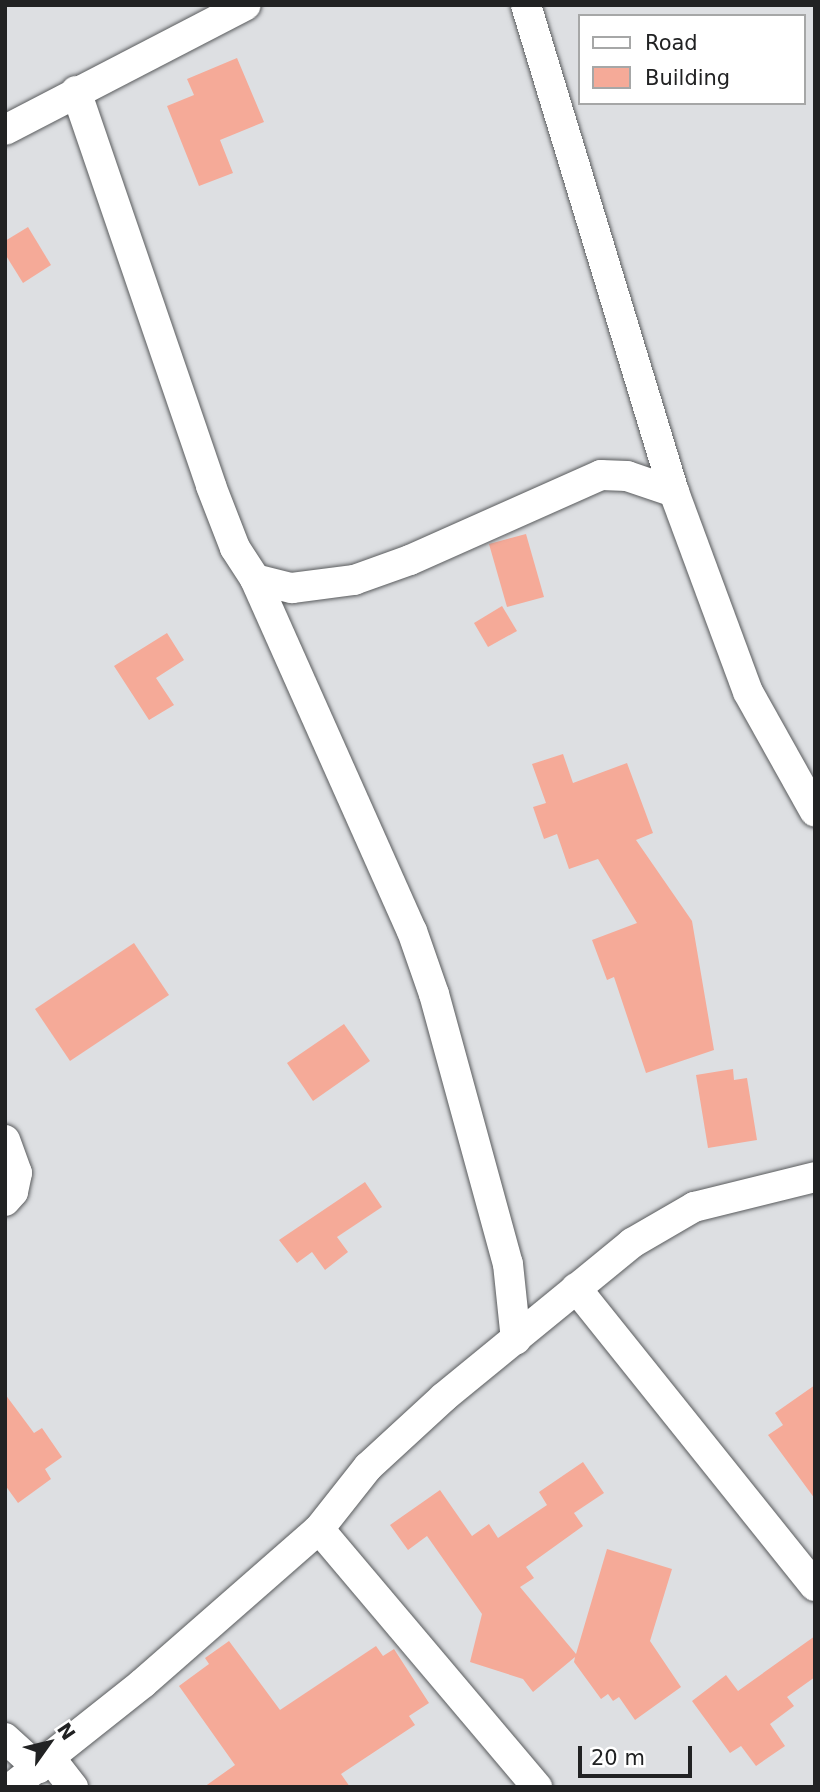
<!DOCTYPE html>
<html>
<head>
<meta charset="utf-8">
<style>
	body { margin:0 }
	#map { position:relative; width:820px; height:1792px; overflow:hidden; background:#dddfe2; font-family:"DejaVu Sans",sans-serif }
	div>[style] { position:absolute }
	.building>* { inset:0; background:#f5aa98 }
	.roads { filter:drop-shadow(0 0 2px #595b5d) drop-shadow(0 0 2px #595b5d) }
	.minor>* { height:30px; margin:-15px; padding:0 15px; transform-origin:15px; border-radius:15px; background:#fff }
	span { translate:-50% -50%; white-space:nowrap; text-align:center; line-height:1.15; -webkit-text-stroke:5px #fff; paint-order:stroke }
	.frame { position:absolute; inset:0; border:7px solid #212223; pointer-events:none }
	.legend { position:absolute; left:578px; top:14px; width:228px; height:91px; box-sizing:border-box; background:#fff; border:2px solid #a6a7a7; margin:0; padding:9px 12px; list-style:none; font-size:21px; color:#212223 }
	.legend li { display:flex; align-items:center; gap:14px; height:35px }
	.legend b { width:35px; border:2px solid #a6a7a7 }
	.north { position:absolute; left:14px; top:1708px; width:70px; height:70px; -webkit-text-stroke:5px #fff; paint-order:stroke; rotate:56deg; font-size:19px; font-weight:700; line-height:28px; text-align:center; color:#212223 }
	.north::after { content:''; display:block; margin:auto; width:24px; height:32px; background:#212223; clip-path:polygon(50% 0,100% 100%,50% 72%,0 100%) }
	.scale { position:absolute; left:578px; top:1746px; width:114px; height:32px; box-sizing:border-box; border:4px solid #212223; border-top:0; padding-left:9px; font-size:21px; line-height:24px; white-space:nowrap; color:#212223; -webkit-text-stroke:5px #fff; paint-order:stroke }
</style>
</head>
<body>
<div id="map">
	<div class="building">
		<div style="clip-path:polygon(237px 58px,264px 122px,220px 140px,233px 173px,199px 186px,167px 106px,194px 95px,187px 79px)"></div>
		<div style="clip-path:polygon(28px 227px,51px 265px,23px 283px,5px 254px,5px 241px)"></div>
		<div style="clip-path:polygon(526px 534px,544px 597px,507px 607px,489px 544px)"></div>
		<div style="clip-path:polygon(502px 606px,517px 631px,488px 647px,474px 623px)"></div>
		<div style="clip-path:polygon(167px 633px,184px 660px,156px 678px,174px 705px,149px 720px,114px 666px)"></div>
		<div style="clip-path:polygon(563px 754px,573px 783px,627px 763px,653px 833px,636px 840px,692px 921px,714px 1050px,646px 1073px,614px 977px,607px 980px,592px 940px,637px 923px,598px 859px,569px 869px,557px 834px,544px 839px,533px 807px,546px 803px,532px 764px)"></div>
		<div style="clip-path:polygon(134px 943px,169px 995px,70px 1061px,35px 1009px)"></div>
		<div style="clip-path:polygon(344px 1024px,370px 1061px,313px 1101px,287px 1063px)"></div>
		<div style="clip-path:polygon(733px 1069px,734px 1080px,747px 1078px,757px 1140px,708px 1148px,696px 1075px)"></div>
		<div style="clip-path:polygon(365px 1182px,382px 1207px,337px 1237px,348px 1252px,325px 1270px,312px 1252px,297px 1263px,279px 1240px)"></div>
		<div style="clip-path:polygon(815px 1385px,815px 1499px,768px 1435px,783px 1425px,775px 1413px)"></div>
		<div style="clip-path:polygon(5px 1394px,34px 1433px,42px 1428px,62px 1457px,45px 1469px,51px 1479px,18px 1503px,5px 1485px)"></div>
		<div style="clip-path:polygon(583px 1462px,604px 1493px,574px 1513px,583px 1526px,526px 1567px,534px 1578px,520px 1587px,576px 1654px,607px 1549px,672px 1569px,650px 1641px,681px 1687px,635px 1720px,619px 1697px,613px 1701px,608px 1694px,601px 1699px,574px 1662px,575px 1657px,533px 1692px,523px 1679px,470px 1662px,482px 1614px,427px 1536px,408px 1550px,390px 1525px,440px 1490px,472px 1536px,489px 1524px,498px 1538px,547px 1505px,539px 1492px)"></div>
		<div style="clip-path:polygon(815px 1636px,815px 1677px,787px 1697px,794px 1706px,770px 1724px,785px 1746px,756px 1766px,741px 1746px,730px 1753px,692px 1701px,726px 1675px,738px 1691px)"></div>
		<div style="clip-path:polygon(229px 1641px,280px 1710px,376px 1646px,383px 1656px,394px 1649px,429px 1703px,409px 1716px,415px 1725px,341px 1774px,350px 1787px,204px 1787px,235px 1765px,179px 1686px,209px 1664px,205px 1658px)"></div>
	</div>
	<div class="roads">
		<div class="minor">
			<div style="left:526px;top:5px;width:509px;rotate:73.1deg"></div>
			<div style="left:674px;top:492px;width:213px;rotate:69.7deg"></div>
			<div style="left:748px;top:692px;width:137px;rotate:60.8deg"></div>
			<div style="left:76px;top:91px;width:417px;rotate:71.1deg"></div>
			<div style="left:211px;top:486px;width:66px;rotate:68.8deg"></div>
			<div style="left:235px;top:548px;width:37px;rotate:57deg"></div>
			<div style="left:255px;top:579px;width:38px;rotate:14deg"></div>
			<div style="left:292px;top:588px;width:63px;rotate:-7.4deg"></div>
			<div style="left:354px;top:580px;width:59px;rotate:-19.7deg"></div>
			<div style="left:410px;top:560px;width:209px;rotate:-24deg"></div>
			<div style="left:601px;top:475px;width:26px;rotate:2deg"></div>
			<div style="left:627px;top:476px;width:50px;rotate:18.8deg"></div>
			<div style="left:5px;top:130px;width:271px;rotate:-27.4deg"></div>
			<div style="left:255px;top:579px;width:385px;rotate:66deg"></div>
			<div style="left:412px;top:931px;width:67px;rotate:70.8deg"></div>
			<div style="left:434px;top:994px;width:280px;rotate:74.7deg"></div>
			<div style="left:508px;top:1264px;width:76px;rotate:84deg"></div>
			<div style="left:5px;top:1140px;width:35px;rotate:70deg"></div>
			<div style="left:17px;top:1173px;width:19px;rotate:102deg"></div>
			<div style="left:13px;top:1192px;width:12px;rotate:132deg"></div>
			<div style="left:576px;top:1288px;width:382px;rotate:51.3deg"></div>
			<div style="left:319px;top:1529px;width:338px;rotate:49.8deg"></div>
			<div style="left:5px;top:1738px;width:45px;rotate:42.3deg"></div>
			<div style="left:51px;top:1759px;width:36px;rotate:52deg"></div>
			<div style="left:12px;top:1787px;width:167px;rotate:-38.4deg"></div>
			<div style="left:143px;top:1683px;width:234px;rotate:-41.2deg"></div>
			<div style="left:319px;top:1529px;width:79px;rotate:-51.7deg"></div>
			<div style="left:368px;top:1467px;width:103px;rotate:-42.6deg"></div>
			<div style="left:444px;top:1397px;width:243px;rotate:-39.3deg"></div>
			<div style="left:632px;top:1243px;width:72px;rotate:-30.1deg"></div>
			<div style="left:694px;top:1207px;width:125px;rotate:-13.9deg"></div>
		</div>
	</div>
	<div class="frame"></div>
	<ul class="legend">
	<li><b style="height:9px;background:#fff"></b>Road</li>
	<li><b style="height:19px;background:#f5aa98"></b>Building</li>
	</ul>
	<div class="north">N</div>
	<div class="scale">20 m</div>
</div>
</body>
</html>
